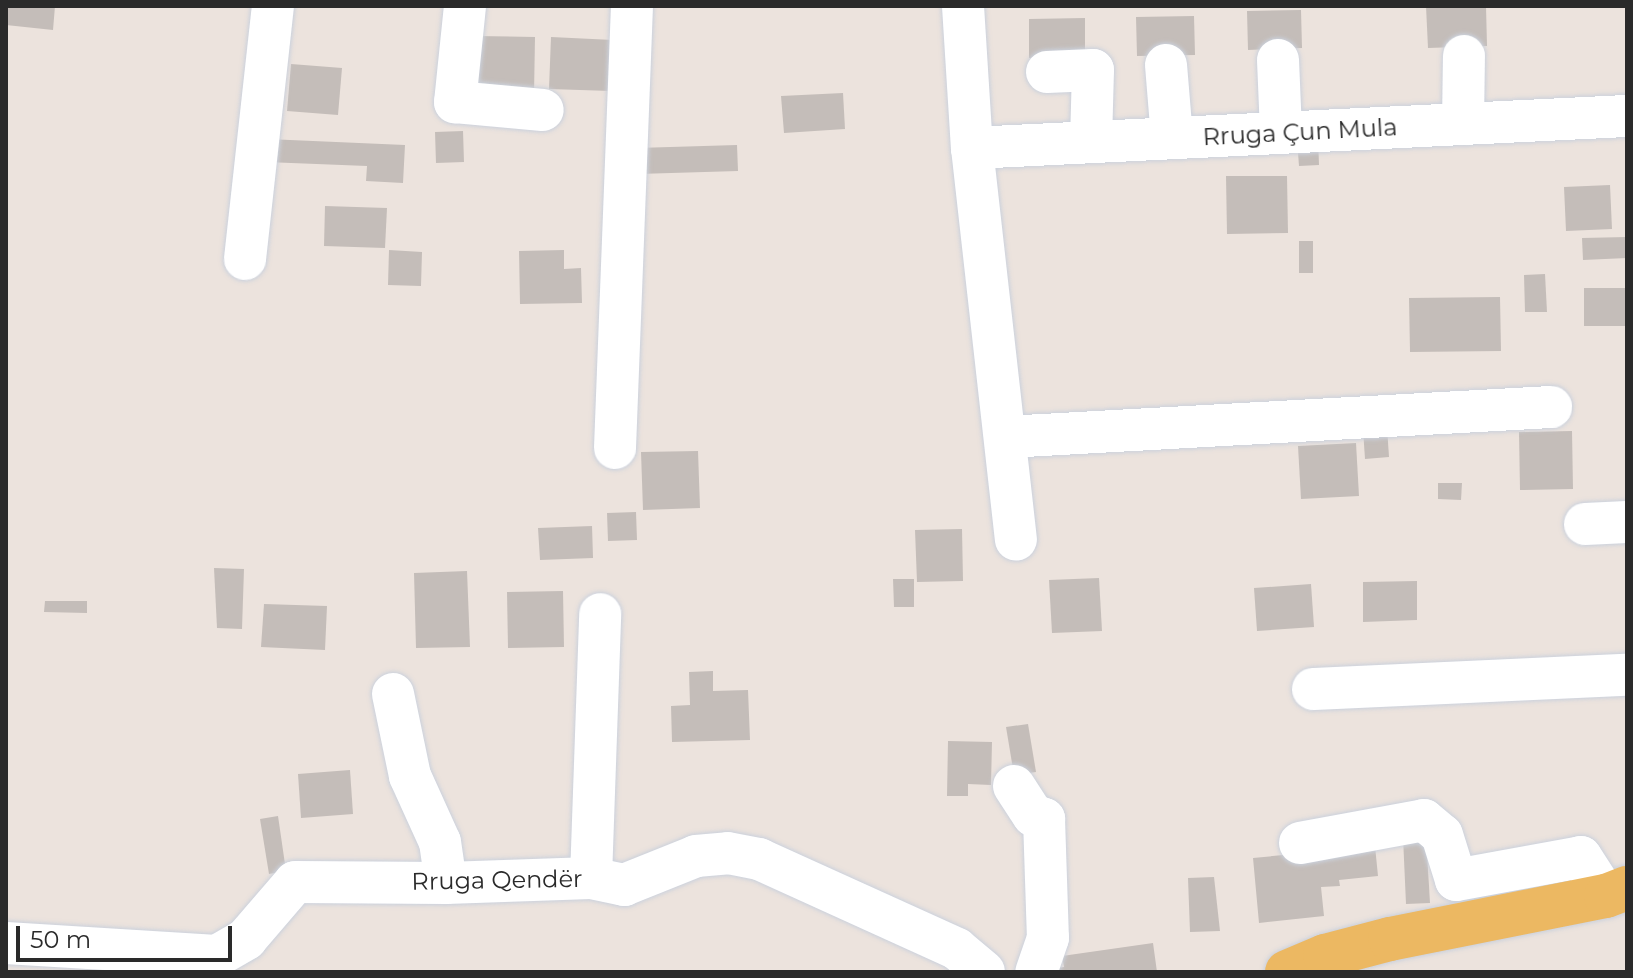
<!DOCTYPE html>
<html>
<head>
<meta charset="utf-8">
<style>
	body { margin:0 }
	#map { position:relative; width:1633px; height:978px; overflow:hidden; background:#ece3dd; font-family:Montserrat,sans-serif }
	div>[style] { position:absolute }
	.building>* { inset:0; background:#c4bdb9 }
	.roads { filter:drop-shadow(0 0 2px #cbd1dc) drop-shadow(0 0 2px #cbd1dc) }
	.minor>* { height:42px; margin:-21px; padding:0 21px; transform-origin:21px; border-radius:21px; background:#fff }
	.major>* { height:44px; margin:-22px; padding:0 22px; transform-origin:22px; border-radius:22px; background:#ecb862 }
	span { translate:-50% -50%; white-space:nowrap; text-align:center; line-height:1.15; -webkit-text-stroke:6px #fff; paint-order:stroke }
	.street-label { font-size:24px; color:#2a2a2a }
	.frame { position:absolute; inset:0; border:8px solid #2a2a2a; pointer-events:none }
	.scale { position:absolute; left:16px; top:926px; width:216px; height:36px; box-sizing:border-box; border:4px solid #2a2a2a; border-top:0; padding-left:10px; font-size:24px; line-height:28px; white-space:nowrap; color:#2a2a2a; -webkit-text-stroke:6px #fff; paint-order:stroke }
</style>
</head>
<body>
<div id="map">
	<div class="building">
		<div style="clip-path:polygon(6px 6px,55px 6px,53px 30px,6px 25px)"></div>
		<div style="clip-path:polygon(1426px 6px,1486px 6px,1487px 46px,1428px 48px)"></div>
		<div style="clip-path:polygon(1301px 10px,1302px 48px,1248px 50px,1247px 11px)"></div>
		<div style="clip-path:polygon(1194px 16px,1195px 55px,1137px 56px,1136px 17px)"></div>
		<div style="clip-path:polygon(1085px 18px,1085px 58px,1029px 58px,1029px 19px)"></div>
		<div style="clip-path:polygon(474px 36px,535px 37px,534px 94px,473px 93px)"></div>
		<div style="clip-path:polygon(551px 37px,613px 40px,611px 91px,549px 89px)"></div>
		<div style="clip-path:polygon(291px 64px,342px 68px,338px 115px,287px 111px)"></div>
		<div style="clip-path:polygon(843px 93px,845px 129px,784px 133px,781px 96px)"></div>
		<div style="clip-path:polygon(463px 131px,464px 162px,436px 163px,435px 132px)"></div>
		<div style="clip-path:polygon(1318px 138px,1319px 165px,1299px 166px,1297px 139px)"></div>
		<div style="clip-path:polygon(267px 139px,405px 145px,403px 183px,366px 181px,367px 166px,266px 162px)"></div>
		<div style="clip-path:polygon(737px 145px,738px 171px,638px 174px,637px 148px)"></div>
		<div style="clip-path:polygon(1226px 176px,1287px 176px,1288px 233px,1227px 234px)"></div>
		<div style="clip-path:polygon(1610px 185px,1612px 229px,1566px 231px,1564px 187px)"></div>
		<div style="clip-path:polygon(325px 206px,387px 208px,385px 248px,324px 246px)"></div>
		<div style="clip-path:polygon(1627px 237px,1627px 258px,1583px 260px,1582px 238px)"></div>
		<div style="clip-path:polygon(1299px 241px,1313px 241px,1313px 273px,1299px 273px)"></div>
		<div style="clip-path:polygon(389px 250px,422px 252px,421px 286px,388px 285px)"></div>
		<div style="clip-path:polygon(564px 250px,564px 269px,581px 268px,582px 303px,520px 304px,519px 251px)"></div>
		<div style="clip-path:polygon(1545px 274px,1547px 312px,1525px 312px,1524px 275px)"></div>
		<div style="clip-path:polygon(1584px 288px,1627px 288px,1627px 326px,1584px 326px)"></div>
		<div style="clip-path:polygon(1500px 297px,1501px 351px,1410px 352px,1409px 298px)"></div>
		<div style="clip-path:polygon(1387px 427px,1389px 457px,1365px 459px,1363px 429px)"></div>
		<div style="clip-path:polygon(1572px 431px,1573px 489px,1520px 490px,1519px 432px)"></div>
		<div style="clip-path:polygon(1356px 443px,1359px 496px,1301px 499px,1298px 446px)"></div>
		<div style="clip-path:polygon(698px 451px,700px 508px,643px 510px,641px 452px)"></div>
		<div style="clip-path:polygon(1438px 483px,1462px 483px,1461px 500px,1438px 499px)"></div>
		<div style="clip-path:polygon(636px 512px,637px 540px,608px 541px,607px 513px)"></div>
		<div style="clip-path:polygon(592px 526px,593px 558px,540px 560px,538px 528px)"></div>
		<div style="clip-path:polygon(962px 529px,963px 581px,917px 582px,915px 530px)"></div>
		<div style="clip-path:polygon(214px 568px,244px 569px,242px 629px,217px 628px)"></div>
		<div style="clip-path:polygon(467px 571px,470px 647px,416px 648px,414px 573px)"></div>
		<div style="clip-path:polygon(1099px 578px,1102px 631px,1052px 633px,1049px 580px)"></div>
		<div style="clip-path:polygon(893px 579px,914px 579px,914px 607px,894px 607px)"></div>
		<div style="clip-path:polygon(1417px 581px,1417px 620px,1363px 622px,1363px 582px)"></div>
		<div style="clip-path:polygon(1311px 584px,1314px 627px,1257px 631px,1254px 588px)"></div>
		<div style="clip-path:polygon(563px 591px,564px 647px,508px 648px,507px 592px)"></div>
		<div style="clip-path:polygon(45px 601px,87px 601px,87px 613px,44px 612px)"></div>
		<div style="clip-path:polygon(264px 604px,327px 606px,325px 650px,261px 647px)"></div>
		<div style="clip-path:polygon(713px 671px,713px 691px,748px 690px,750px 740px,672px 742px,671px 706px,690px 705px,689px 672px)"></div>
		<div style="clip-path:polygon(1028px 724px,1036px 772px,1014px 775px,1006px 727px)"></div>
		<div style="clip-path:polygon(948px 741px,992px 742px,991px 785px,968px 784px,968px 796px,947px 796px)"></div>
		<div style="clip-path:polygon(350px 770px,353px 814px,301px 818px,298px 774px)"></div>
		<div style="clip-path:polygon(278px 816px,286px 871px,269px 874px,260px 819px)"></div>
		<div style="clip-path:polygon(1426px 836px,1430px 903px,1406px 904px,1403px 837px)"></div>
		<div style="clip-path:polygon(1375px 846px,1378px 876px,1339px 880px,1340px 886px,1321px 887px,1324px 916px,1259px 923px,1253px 858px)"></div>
		<div style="clip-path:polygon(1214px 877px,1220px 931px,1190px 932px,1188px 878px)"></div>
		<div style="clip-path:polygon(1153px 943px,1157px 972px,1051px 972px,1051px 969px,1064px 967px,1062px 956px)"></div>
	</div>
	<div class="roads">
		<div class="minor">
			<div style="left:465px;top:6px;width:97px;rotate:95.9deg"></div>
			<div style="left:455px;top:102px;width:88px;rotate:5.2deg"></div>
			<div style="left:963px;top:6px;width:142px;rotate:86.4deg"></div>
			<div style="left:972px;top:148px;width:394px;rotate:83.6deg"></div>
			<div style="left:1278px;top:60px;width:73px;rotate:87.6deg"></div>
			<div style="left:1166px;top:65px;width:73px;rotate:85.3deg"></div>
			<div style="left:1047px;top:72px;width:46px;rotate:-2.5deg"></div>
			<div style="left:1093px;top:70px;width:72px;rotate:91.6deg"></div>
			<div style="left:1463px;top:124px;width:68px;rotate:-89.2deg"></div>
			<div style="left:972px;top:148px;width:656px;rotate:-2.8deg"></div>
			<div style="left:245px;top:259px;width:255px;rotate:-83.7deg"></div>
			<div style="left:1006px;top:437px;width:546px;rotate:-3.15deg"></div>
			<div style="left:615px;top:448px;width:442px;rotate:-87.8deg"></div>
			<div style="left:1585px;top:524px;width:42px;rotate:-2.7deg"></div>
			<div style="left:1313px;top:689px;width:314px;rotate:-2.6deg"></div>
			<div style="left:393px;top:694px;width:84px;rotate:78.3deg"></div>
			<div style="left:410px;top:776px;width:72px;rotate:65.6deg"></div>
			<div style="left:440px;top:842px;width:41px;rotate:81.7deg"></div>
			<div style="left:1014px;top:786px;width:35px;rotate:57deg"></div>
			<div style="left:1033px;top:815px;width:12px;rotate:20deg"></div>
			<div style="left:1044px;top:819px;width:119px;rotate:88.1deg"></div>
			<div style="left:1048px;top:938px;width:36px;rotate:109deg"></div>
			<div style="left:1300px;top:843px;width:126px;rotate:-10.5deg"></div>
			<div style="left:1424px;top:820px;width:23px;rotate:40deg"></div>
			<div style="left:1442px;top:835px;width:47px;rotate:72.7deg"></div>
			<div style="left:1456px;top:880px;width:127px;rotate:-10.4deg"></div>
			<div style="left:1581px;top:857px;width:46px;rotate:57.3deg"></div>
			<div style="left:591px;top:878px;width:264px;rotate:-88deg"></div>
			<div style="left:6px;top:943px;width:211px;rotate:3.5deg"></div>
			<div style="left:217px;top:956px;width:34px;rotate:-30deg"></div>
			<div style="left:246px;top:939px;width:75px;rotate:-49.3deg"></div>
			<div style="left:295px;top:882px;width:151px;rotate:0.4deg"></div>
			<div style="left:446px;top:883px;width:145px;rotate:-2deg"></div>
			<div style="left:591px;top:878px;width:34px;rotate:12deg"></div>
			<div style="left:624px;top:885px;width:78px;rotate:-21.9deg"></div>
			<div style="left:696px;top:856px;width:32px;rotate:-5deg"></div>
			<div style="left:728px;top:853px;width:32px;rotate:11deg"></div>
			<div style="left:759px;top:859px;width:217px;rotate:24.4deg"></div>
			<div style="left:957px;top:949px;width:35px;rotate:40deg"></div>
		</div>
		<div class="major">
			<div style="left:1287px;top:972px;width:41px;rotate:-22.8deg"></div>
			<div style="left:1325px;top:956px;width:67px;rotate:-14.7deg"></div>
			<div style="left:1390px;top:939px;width:220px;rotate:-11.3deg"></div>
			<div style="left:1606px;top:896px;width:22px;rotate:-21deg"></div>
		</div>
	</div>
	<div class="street-label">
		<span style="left:1300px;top:132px;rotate:-3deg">Rruga Çun Mula</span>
		<span style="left:497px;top:880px;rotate:-1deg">Rruga Qendër</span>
	</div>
	<div class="frame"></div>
	<div class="scale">50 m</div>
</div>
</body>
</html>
